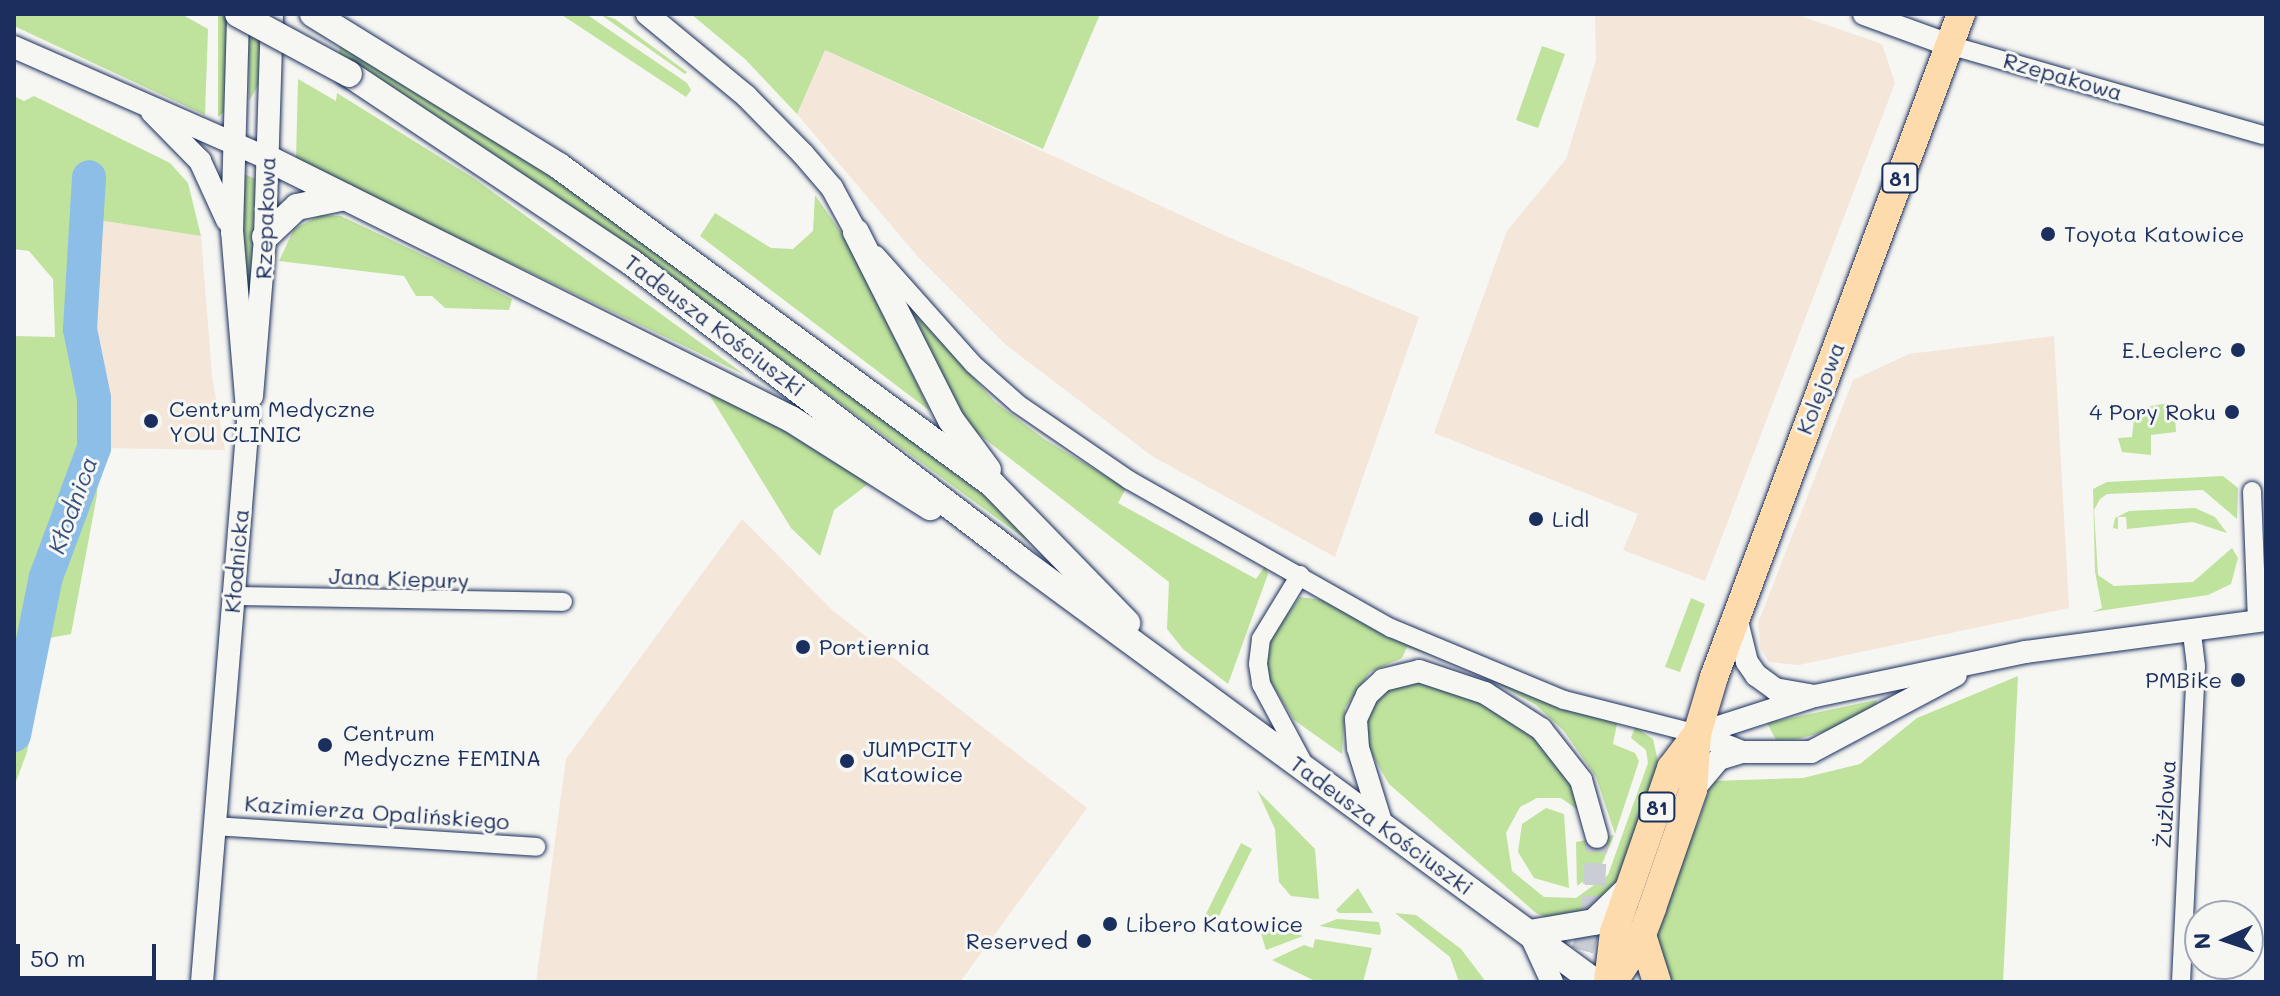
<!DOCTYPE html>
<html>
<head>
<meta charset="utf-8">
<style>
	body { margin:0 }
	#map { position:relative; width:2280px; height:996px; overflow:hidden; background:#f6f6f2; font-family:Mali,sans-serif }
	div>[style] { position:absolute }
	.built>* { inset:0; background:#f5e6da }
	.green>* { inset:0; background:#bfe29c }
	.river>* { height:34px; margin:-17px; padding:0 17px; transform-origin:17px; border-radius:17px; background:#8cbee8 }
	.tertiary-tunnel>* { height:22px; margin-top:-11px; transform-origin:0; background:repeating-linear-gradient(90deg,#caced4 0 22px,transparent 0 33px) }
	.roads { filter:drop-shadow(0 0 2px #1b2f5e) drop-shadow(0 0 2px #1b2f5e) }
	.minor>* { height:18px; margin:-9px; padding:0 9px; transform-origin:9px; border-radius:9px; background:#f6f6f2 }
	.tertiary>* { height:22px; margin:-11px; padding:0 11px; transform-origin:11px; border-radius:11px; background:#f6f6f2 }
	.secondary>* { height:26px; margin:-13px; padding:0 13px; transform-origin:13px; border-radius:13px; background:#f6f6f2 }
	.primary>* { height:28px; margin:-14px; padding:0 14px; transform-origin:14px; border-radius:14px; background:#fedbac }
	.bridges { filter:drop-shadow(0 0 2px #1b2f5e) drop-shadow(0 0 2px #1b2f5e) }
	.secondary-bridge>* { height:26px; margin:-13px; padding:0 13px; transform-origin:13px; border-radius:13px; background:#f6f6f2 }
	.dots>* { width:22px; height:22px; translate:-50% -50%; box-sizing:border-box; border:4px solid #f6f6f2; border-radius:50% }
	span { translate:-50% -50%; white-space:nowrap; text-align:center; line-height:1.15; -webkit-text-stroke:6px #f6f6f2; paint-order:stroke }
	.shield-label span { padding:2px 6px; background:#f6f6f2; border:2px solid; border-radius:6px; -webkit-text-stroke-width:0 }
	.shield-label { font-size:20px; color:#1b2f5e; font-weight:700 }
	.street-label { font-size:22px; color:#1b2f5e }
	.poi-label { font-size:22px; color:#1b2f5e }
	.left { translate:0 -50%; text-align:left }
	.right { translate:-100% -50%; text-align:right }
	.water-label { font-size:24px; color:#375380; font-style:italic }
	.frame { position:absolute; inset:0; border:16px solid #1b2f5e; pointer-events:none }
	.north { position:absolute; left:2184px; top:900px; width:80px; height:80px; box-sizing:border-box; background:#f6f6f2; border:2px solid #9ea6b7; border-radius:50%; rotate:267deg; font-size:22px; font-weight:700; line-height:32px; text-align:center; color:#1b2f5e }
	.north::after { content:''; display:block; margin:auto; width:28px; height:36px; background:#1b2f5e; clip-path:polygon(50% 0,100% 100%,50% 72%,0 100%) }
	.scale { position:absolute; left:16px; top:944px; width:140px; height:36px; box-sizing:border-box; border:4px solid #1b2f5e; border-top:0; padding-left:10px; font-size:24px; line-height:28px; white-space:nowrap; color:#1b2f5e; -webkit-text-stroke:6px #f6f6f2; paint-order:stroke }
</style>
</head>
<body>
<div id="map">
	<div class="built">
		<div style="clip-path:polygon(1595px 14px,1795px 14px,1882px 44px,1895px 83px,1705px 581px,1623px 550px,1638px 514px,1434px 433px,1507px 231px,1566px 159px,1596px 60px)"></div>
		<div style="clip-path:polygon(825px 50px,1228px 237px,1419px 317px,1335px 557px,1152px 456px,1005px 344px,919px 258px,797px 114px)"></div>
		<div style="clip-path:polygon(98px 220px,201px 236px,212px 376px,225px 450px,98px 448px,99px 403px,91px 339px)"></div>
		<div style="clip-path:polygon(2054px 336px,2069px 608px,1799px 665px,1769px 662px,1761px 649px,1758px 623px,1853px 380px,1909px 354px)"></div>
		<div style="clip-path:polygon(742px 519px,832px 610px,1087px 808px,960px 982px,536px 982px,566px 759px)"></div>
	</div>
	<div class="green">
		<div style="clip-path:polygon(14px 14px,181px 14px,208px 29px,205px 115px,14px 26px)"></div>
		<div style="clip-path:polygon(218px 14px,228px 14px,224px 112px,218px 117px)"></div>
		<div style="clip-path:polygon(248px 14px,261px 14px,259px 84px,249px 101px)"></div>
		<div style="clip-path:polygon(586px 14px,687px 83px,691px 90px,686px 97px,562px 15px)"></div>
		<div style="clip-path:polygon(600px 14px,615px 19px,687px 72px,685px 74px)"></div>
		<div style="clip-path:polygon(691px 14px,1100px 14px,1043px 149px,825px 50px,797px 114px,745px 59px)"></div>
		<div style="clip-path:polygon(341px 42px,531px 162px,691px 276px,989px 499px,1036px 547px,594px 222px,338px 56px)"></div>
		<div style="clip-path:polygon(1542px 46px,1565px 54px,1538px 128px,1516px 120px)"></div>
		<div style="clip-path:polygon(298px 79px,336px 101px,337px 93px,475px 179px,745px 375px,296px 161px)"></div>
		<div style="clip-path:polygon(14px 96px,24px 101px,34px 96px,170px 163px,188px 183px,201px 236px,98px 220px,91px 339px,99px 403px,97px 495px,71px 634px,49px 638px,27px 752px,14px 787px,14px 336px,55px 337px,53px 279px,29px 251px,14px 249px)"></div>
		<div style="clip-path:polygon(241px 173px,256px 179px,251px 292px,245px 298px)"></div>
		<div style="clip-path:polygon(815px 195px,854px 251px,930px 411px,700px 236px,715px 213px,771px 248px,793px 249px,813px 231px)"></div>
		<div style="clip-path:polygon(321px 215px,341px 216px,457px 271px,512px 299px,509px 310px,445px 308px,432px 296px,416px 296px,404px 276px,279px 261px,294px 229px)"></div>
		<div style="clip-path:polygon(912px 310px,995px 402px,1044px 439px,1126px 488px,1118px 503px,1256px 579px,1265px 566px,1268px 574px,1228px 684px,1183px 649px,1167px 629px,1169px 582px,958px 418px)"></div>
		<div style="clip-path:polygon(701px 381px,872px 481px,834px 510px,820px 556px,791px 528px)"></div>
		<div style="clip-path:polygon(2174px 402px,2176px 432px,2151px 435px,2151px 455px,2122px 452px,2118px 438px,2132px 437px,2135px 409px)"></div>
		<div style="clip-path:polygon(2223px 476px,2238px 488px,2237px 519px,2203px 490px,2107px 494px,2100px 499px,2094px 510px,2098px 575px,2114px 586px,2193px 582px,2232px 548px,2238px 558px,2231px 584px,2208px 595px,2092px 612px,2102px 608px,2095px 572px,2093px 489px,2107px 482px)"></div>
		<div style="clip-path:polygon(2195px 508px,2215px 517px,2227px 533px,2193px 522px,2127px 529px,2126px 517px,2118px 517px,2118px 529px,2113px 528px,2115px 518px,2129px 511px)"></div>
		<div style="clip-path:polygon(1300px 597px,1324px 600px,1566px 709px,1617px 723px,1613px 744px,1635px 753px,1639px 761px,1615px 834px,1596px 777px,1564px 731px,1536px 705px,1468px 667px,1407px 647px,1402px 658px,1370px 672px,1345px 708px,1342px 754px,1294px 720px,1266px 674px,1268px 641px)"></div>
		<div style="clip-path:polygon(1691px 598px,1705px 604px,1680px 672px,1665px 667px)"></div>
		<div style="clip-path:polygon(2018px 676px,2003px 982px,1669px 982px,1655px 932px,1689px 820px,1697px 826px,1712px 781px,1803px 778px,1860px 764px,1917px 718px)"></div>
		<div style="clip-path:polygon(1405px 682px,1435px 683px,1486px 703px,1537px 736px,1568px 774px,1582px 813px,1561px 798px,1537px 798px,1520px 807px,1506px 833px,1512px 871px,1544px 897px,1576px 898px,1608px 875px,1648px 763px,1646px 750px,1631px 738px,1635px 727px,1653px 739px,1659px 766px,1621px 880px,1603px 908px,1546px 917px,1536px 913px,1389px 784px,1366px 744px,1366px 712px,1381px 692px)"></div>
		<div style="clip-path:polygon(1876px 700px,1877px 705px,1830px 730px,1798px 739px,1776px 740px,1767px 723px)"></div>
		<div style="clip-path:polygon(1257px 790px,1315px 849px,1319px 899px,1291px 896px,1279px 882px,1275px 829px)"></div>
		<div style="clip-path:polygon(1546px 808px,1564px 814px,1569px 888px,1534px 878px,1518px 852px,1522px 824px)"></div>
		<div style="clip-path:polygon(1614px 835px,1600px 869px,1577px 886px,1576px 842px)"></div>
		<div style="clip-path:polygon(1241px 843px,1252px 849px,1215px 924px,1204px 918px)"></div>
		<div style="clip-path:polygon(1358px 888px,1373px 913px,1339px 913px,1336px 910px)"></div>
		<div style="clip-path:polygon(1395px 913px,1416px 915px,1461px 949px,1486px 982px,1459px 982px,1450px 957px)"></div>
		<div style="clip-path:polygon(1337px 919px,1379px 922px,1381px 931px,1380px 935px,1319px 926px)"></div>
		<div style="clip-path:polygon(1272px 924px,1303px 936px,1266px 950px,1260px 930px)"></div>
		<div style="clip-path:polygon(1315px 939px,1372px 948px,1363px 982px,1317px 982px,1272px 960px,1304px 945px,1313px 948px)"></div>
	</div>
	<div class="river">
		<div style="left:14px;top:735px;width:161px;rotate:-78.6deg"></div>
		<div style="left:46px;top:577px;width:138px;rotate:-69.6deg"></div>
		<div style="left:94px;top:448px;width:50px;rotate:-90deg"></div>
		<div style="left:94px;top:398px;width:70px;rotate:-101.5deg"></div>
		<div style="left:80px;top:329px;width:152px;rotate:-86.6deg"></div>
	</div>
	<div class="tertiary-tunnel">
		<div style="left:1573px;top:982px;width:67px;rotate:-73.5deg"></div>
		<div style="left:1592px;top:918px;width:81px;rotate:-86.5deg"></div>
	</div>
	<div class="roads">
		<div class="minor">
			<div style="left:1949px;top:45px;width:327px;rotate:16deg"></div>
			<div style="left:876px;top:255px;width:146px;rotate:48.3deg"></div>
			<div style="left:973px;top:364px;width:60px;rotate:41.6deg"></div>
			<div style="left:1018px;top:404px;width:135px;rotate:34.4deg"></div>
			<div style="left:1129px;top:480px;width:301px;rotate:29.5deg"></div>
			<div style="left:1391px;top:628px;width:187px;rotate:22.6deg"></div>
			<div style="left:1564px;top:700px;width:137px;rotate:14.3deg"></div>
			<div style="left:2252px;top:491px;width:130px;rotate:87.8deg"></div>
			<div style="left:1300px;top:575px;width:75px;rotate:121.4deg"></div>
			<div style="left:1261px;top:639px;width:25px;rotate:97deg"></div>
			<div style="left:1258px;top:664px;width:20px;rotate:81deg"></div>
			<div style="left:1261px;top:684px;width:93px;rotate:61.8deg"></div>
			<div style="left:233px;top:596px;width:330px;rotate:1deg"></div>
			<div style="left:215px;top:826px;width:322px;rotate:3.7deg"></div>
			<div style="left:2181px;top:982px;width:316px;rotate:-87.3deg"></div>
			<div style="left:2196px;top:666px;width:38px;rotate:-97deg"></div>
		</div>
		<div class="tertiary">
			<div style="left:647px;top:14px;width:129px;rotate:39.6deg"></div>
			<div style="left:746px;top:96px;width:81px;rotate:45.5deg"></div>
			<div style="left:803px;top:154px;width:45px;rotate:49.5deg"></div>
			<div style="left:832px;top:188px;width:50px;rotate:61.4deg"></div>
			<div style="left:1864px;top:14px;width:90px;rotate:20deg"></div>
			<div style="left:14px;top:47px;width:276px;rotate:23.7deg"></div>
			<div style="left:152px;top:112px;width:69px;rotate:45.6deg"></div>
			<div style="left:200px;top:161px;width:65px;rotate:65.4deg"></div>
			<div style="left:252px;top:396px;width:160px;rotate:-85.3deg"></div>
			<div style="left:265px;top:237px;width:223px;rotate:-88.2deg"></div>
			<div style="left:1736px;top:617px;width:46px;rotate:76.3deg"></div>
			<div style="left:1747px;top:662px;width:16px;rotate:55deg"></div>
			<div style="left:1756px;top:675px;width:24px;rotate:36deg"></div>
			<div style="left:1775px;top:689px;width:36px;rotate:10deg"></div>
			<div style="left:1697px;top:734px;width:124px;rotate:-17.9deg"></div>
			<div style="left:1815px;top:696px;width:216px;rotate:-11.8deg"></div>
			<div style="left:2026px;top:652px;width:242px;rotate:-7.6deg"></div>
			<div style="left:1697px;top:734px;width:48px;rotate:21.8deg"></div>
			<div style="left:1742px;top:752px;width:69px"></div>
			<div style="left:1811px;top:752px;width:164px;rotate:-28deg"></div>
			<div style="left:1693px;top:790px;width:40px;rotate:-50deg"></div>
			<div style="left:1719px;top:759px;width:24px;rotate:-17deg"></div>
			<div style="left:1380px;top:819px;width:74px;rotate:-107.2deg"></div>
			<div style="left:1358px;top:748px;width:29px;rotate:-94deg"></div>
			<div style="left:1356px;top:719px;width:26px;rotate:-65deg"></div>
			<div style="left:1367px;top:695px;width:22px;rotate:-43deg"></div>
			<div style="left:1383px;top:680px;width:37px;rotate:-14deg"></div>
			<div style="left:1419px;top:671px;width:70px;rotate:18.4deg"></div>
			<div style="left:1485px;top:693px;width:67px;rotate:32.7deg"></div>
			<div style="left:1541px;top:729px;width:65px;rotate:51.9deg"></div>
			<div style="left:1581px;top:780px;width:59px;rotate:74.3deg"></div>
			<div style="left:1530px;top:934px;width:53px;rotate:65.4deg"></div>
			<div style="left:202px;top:982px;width:563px;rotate:-85.31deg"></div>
			<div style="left:248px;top:421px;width:190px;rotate:-94.8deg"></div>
			<div style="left:232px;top:232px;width:218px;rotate:-88.4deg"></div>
		</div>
		<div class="secondary">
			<div style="left:313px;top:14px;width:289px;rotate:31.7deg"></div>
			<div style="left:559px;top:166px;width:537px;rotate:36.29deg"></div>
			<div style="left:992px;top:484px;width:194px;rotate:45.8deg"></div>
			<div style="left:349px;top:74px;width:339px;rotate:33.7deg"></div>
			<div style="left:631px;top:262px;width:489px;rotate:37.4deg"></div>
			<div style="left:1019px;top:559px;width:715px;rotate:36.29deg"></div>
			<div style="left:267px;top:158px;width:585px;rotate:26.48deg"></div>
			<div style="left:791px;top:419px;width:165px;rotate:32.3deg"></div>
			<div style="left:856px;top:232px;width:211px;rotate:63.2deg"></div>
			<div style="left:951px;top:420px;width:62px;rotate:53.5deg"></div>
			<div style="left:265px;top:237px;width:44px;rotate:-43.2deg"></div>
			<div style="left:297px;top:207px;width:49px;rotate:-11.8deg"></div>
			<div style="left:1530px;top:933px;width:65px;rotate:-9.8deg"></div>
			<div style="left:1594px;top:922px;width:46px;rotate:-44.1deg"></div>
		</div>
		<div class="primary">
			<div style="left:1642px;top:935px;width:49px;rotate:72.3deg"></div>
			<div style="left:1608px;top:982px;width:50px;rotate:-83.2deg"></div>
			<div style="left:1614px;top:932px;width:174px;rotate:-70.8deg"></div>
			<div style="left:1671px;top:768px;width:43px;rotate:-52.6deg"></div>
			<div style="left:1613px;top:982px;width:45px;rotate:-56deg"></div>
			<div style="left:1638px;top:945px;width:40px;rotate:-69deg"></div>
			<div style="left:1652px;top:908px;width:125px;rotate:-70.8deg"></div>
			<div style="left:1693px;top:790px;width:56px;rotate:-85.9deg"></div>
			<div style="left:1697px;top:734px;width:59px;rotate:-73.4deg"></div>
			<div style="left:1714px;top:677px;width:708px;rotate:-69.57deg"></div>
		</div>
	</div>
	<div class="bridges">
		<div class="secondary-bridge">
			<div style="left:238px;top:14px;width:126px;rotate:28.4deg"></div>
		</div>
	</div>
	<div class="dots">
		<div style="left:2048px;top:234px;background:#1b2f5e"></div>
		<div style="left:2238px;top:350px;background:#1b2f5e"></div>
		<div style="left:2232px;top:412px;background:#1b2f5e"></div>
		<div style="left:151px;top:421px;background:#1b2f5e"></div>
		<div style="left:1536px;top:519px;background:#1b2f5e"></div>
		<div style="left:803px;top:647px;background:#1b2f5e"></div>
		<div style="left:2238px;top:680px;background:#1b2f5e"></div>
		<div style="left:325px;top:745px;background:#1b2f5e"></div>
		<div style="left:847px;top:761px;background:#1b2f5e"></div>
		<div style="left:1110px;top:924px;background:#1b2f5e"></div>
		<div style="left:1084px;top:941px;background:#1b2f5e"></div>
	</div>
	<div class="shield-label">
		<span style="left:1900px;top:178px">81</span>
		<span style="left:1657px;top:807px">81</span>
	</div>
	<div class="street-label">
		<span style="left:2063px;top:76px;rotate:16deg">Rzepakowa</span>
		<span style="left:265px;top:218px;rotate:-88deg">Rzepakowa</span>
		<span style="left:715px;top:325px;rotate:37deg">Tadeusza Kościuszki</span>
		<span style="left:1820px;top:388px;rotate:-69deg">Kolejowa</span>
		<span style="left:236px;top:561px;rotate:-85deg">Kłodnicka</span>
		<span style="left:399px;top:578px;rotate:2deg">Jana Kiepury</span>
		<span style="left:2165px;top:804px;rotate:-87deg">Żużlowa</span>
		<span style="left:377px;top:812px;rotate:4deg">Kazimierza Opalińskiego</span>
		<span style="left:1382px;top:825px;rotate:36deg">Tadeusza Kościuszki</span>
	</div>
	<div class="poi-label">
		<span class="left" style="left:2064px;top:234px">Toyota Katowice</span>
		<span class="right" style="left:2222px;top:350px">E.Leclerc</span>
		<span class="left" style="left:169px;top:421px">Centrum Medyczne<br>YOU CLINIC</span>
		<span class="right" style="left:2216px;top:412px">4 Pory Roku</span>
		<span class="left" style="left:1552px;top:519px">Lidl</span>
		<span class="left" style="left:819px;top:647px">Portiernia</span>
		<span class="right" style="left:2222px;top:680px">PMBike</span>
		<span class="left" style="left:343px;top:745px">Centrum<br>Medyczne FEMINA</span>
		<span class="left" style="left:863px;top:761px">JUMPCITY<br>Katowice</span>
		<span class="left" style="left:1126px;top:924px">Libero Katowice</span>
		<span class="right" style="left:1068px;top:941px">Reserved</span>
	</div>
	<div class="water-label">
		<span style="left:72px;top:505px;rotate:-70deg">Kłodnica</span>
	</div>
	<div class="frame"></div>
	<div class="north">N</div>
	<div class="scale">50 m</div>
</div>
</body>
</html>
